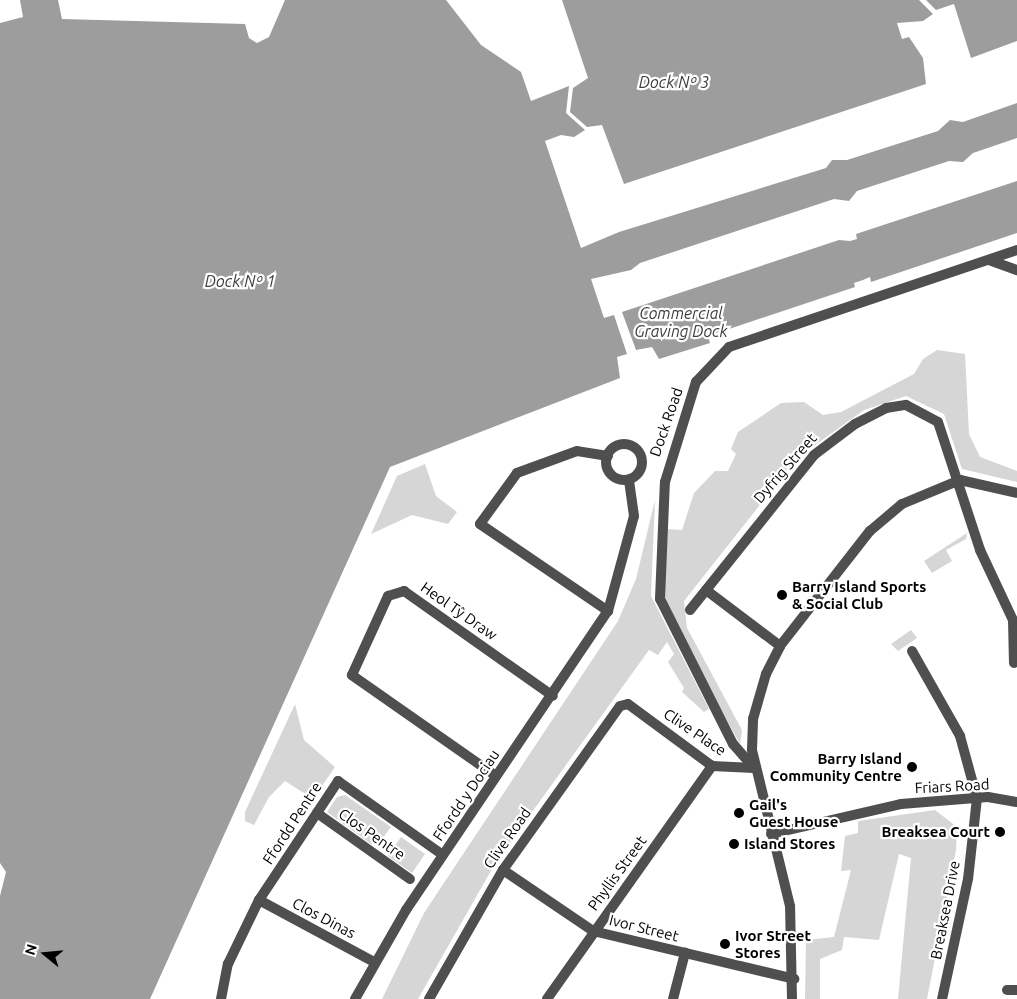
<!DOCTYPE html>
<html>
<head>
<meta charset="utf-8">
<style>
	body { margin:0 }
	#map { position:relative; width:1017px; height:999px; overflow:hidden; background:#fff; font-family:Ubuntu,sans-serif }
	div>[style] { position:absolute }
	.green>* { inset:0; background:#d6d6d6 }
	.water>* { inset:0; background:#9d9d9d }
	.street>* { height:10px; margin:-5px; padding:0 5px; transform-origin:5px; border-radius:5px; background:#4f4f4f }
	.street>.ring { margin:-5px; padding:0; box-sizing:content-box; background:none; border:10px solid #4f4f4f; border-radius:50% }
	.dots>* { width:14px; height:14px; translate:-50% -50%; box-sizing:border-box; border:2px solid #fff; border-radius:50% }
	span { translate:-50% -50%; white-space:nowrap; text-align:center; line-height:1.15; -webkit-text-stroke:4.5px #fff; paint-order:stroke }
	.street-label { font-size:15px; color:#000 }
	.poi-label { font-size:15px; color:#000; font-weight:700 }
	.left { translate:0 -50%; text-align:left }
	.right { translate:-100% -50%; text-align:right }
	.water-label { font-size:16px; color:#3e3e3e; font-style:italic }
	.north { position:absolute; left:20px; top:929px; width:50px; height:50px; -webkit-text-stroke:4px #fff; paint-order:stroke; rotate:287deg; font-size:14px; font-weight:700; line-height:20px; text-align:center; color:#000 }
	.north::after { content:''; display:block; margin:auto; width:18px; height:22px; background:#000; clip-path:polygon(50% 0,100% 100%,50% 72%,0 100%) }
</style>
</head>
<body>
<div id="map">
	<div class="green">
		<div style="clip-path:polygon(937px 350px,965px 354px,969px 434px,980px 457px,1017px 471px,1017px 482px,962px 469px,944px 414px,906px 396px,864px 410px,797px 458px,684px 601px,687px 628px,742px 730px,740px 744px,673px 623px,663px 596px,668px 529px,682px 530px,694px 493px,715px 471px,728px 471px,736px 454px,731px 449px,738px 432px,781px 403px,804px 402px,823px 415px,841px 412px,914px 374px,923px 359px)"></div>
		<div style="clip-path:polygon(425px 464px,436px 496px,457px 512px,448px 524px,412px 515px,371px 534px,397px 476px)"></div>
		<div style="clip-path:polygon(655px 500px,651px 596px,709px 709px,704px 712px,682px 692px,684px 688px,668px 662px,674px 654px,667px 642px,658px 655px,649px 650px,496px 862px,418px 999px,382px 999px,424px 913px,618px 621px,636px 579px)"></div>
		<div style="clip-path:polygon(967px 533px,966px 539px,946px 550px,952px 561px,932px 573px,924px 561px)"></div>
		<div style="clip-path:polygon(911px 630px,917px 638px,898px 651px,891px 644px)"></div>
		<div style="clip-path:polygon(295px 704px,304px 740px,335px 767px,313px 799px,285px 781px,269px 797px,254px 825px,245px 821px,245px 812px)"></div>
		<div style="clip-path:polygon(345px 795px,391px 827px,379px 843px,371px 844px,327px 812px,337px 797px)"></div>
		<div style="clip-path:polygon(935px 810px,957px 827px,956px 850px,927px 999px,898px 999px,911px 858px,899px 854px,879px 940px,844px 937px,842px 950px,820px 959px,820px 999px,805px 999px,806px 940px,834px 937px,851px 870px,841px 871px,845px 836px,858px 833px,858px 821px)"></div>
		<div style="clip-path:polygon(401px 837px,425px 854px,412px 873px,388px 856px)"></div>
	</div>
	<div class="water">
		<div style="clip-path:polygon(20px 0,58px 0,62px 19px,245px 24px,249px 38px,257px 43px,269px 37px,285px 0,446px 0,481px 45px,521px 72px,531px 101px,569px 86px,566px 113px,585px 130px,574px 137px,561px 135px,545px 141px,581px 248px,619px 232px,826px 168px,832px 160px,847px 160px,938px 131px,950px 120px,963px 122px,1017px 103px,1017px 138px,973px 153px,963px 162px,949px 161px,857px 191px,849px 201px,834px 199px,640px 263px,631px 270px,591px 279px,604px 318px,614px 315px,627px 354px,617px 357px,620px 378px,390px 467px,150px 999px,0 999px,0 896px,6px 872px,0 863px,0 23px,23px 17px)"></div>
		<div style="clip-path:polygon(562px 0,919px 0,933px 14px,923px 21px,897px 23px,902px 39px,909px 37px,923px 58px,926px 84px,624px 184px,602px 125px,587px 127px,570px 112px,573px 88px,588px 78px)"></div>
		<div style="clip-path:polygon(926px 0,1017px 0,1017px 41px,971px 58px,954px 4px,936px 10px)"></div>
		<div style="clip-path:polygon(1017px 181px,1017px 233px,871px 282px,870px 277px,863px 280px,854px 283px,855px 287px,708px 336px,710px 343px,659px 359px,652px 347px,636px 350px,622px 312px,839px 240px,850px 241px,857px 239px,856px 234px)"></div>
	</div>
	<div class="street">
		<div style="left:989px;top:260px;width:30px;rotate:20deg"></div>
		<div class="ring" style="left:606px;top:444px;width:26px;height:26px"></div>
		<div style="left:608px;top:456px;width:31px;rotate:-171deg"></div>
		<div style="left:577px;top:451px;width:64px;rotate:159.9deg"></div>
		<div style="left:517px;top:473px;width:63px;rotate:126deg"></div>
		<div style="left:480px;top:524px;width:155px;rotate:34.2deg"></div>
		<div style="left:706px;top:590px;width:93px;rotate:37.1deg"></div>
		<div style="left:690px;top:610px;width:198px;rotate:-51.3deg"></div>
		<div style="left:814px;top:455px;width:51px;rotate:-37.1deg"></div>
		<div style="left:855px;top:424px;width:35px;rotate:-27deg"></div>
		<div style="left:886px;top:408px;width:20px;rotate:-9deg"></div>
		<div style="left:906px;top:405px;width:36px;rotate:28deg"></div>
		<div style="left:938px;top:422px;width:135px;rotate:71.8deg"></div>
		<div style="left:980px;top:550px;width:77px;rotate:64.8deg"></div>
		<div style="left:1013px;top:620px;width:43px;rotate:88.7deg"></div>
		<div style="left:912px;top:651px;width:98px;rotate:60.5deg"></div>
		<div style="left:960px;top:736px;width:64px;rotate:74.7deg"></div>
		<div style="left:977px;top:798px;width:81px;rotate:96.3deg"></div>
		<div style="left:968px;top:879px;width:123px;rotate:102.2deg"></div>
		<div style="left:754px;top:768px;width:32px;rotate:-131deg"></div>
		<div style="left:733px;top:744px;width:162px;rotate:-116.7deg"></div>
		<div style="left:660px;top:599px;width:117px;rotate:-87.6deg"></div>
		<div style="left:665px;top:482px;width:105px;rotate:-72.8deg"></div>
		<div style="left:696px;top:382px;width:48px;rotate:-46.7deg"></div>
		<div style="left:729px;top:347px;width:304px;rotate:-18.6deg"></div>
		<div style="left:496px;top:776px;width:176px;rotate:-145deg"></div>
		<div style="left:352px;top:675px;width:87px;rotate:-65.5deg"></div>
		<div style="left:388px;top:596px;width:17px;rotate:-17deg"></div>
		<div style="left:404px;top:591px;width:182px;rotate:35.2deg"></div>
		<div style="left:317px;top:813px;width:114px;rotate:35.4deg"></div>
		<div style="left:771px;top:834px;width:133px;rotate:-13deg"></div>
		<div style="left:901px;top:804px;width:87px;rotate:-4.6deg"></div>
		<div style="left:988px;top:797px;width:29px;rotate:10deg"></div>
		<div style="left:503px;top:870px;width:109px;rotate:34.1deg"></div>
		<div style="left:593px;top:931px;width:207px;rotate:13.4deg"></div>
		<div style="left:259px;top:900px;width:131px;rotate:28.3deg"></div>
		<div style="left:1007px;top:990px;width:10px"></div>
		<div style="left:221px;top:999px;width:36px;rotate:-79deg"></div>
		<div style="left:228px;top:964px;width:71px;rotate:-64.2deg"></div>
		<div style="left:259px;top:900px;width:143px;rotate:-56.4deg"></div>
		<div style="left:338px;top:781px;width:128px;rotate:35.2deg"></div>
		<div style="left:355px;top:999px;width:103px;rotate:-60.2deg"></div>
		<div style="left:406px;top:910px;width:361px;rotate:-56deg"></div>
		<div style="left:608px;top:611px;width:98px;rotate:-74.7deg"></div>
		<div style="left:634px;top:516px;width:37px;rotate:-98deg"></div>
		<div style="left:429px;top:999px;width:149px;rotate:-60.2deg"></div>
		<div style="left:503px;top:870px;width:201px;rotate:-54.5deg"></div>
		<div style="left:620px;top:706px;width:8px;rotate:-14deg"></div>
		<div style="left:628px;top:704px;width:104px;rotate:36.4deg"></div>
		<div style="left:712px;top:766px;width:42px;rotate:2.7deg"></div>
		<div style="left:547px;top:999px;width:286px;rotate:-54.7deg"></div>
		<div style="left:673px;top:999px;width:48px;rotate:-75.4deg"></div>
		<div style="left:792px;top:999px;width:93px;rotate:-91.2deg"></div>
		<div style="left:790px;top:906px;width:161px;rotate:-103.7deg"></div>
		<div style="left:752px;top:750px;width:31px;rotate:-88deg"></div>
		<div style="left:753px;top:719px;width:47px;rotate:-73.9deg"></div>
		<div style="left:766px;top:674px;width:31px;rotate:-63deg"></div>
		<div style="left:780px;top:646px;width:146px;rotate:-52deg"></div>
		<div style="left:870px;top:531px;width:42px;rotate:-40.2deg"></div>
		<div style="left:902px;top:504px;width:63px;rotate:-22.5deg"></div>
		<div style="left:960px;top:480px;width:58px;rotate:12.8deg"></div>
	</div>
	<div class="dots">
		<div style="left:782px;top:595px;background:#000"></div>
		<div style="left:912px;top:767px;background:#000"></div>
		<div style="left:739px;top:813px;background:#000"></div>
		<div style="left:1000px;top:832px;background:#000"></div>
		<div style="left:734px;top:844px;background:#000"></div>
		<div style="left:725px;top:944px;background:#000"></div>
	</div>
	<div class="street-label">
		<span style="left:666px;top:422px;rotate:-71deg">Dock Road</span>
		<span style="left:785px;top:468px;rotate:-49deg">Dyfrig Street</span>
		<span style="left:459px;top:611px;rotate:35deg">Heol Tŷ Draw</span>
		<span style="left:695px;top:732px;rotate:34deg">Clive Place</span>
		<span style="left:952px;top:786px;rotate:-3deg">Friars Road</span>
		<span style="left:466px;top:795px;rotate:-56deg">Ffordd y Dociau</span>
		<span style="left:292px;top:823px;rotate:-57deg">Ffordd Pentre</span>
		<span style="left:372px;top:834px;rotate:35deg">Clos Pentre</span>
		<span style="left:507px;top:838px;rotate:-55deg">Clive Road</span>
		<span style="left:617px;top:873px;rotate:-54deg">Phyllis Street</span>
		<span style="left:945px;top:910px;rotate:-79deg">Breaksea Drive</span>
		<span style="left:324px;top:918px;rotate:28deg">Clos Dinas</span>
		<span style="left:644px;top:928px;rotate:14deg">Ivor Street</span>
	</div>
	<div class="poi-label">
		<span class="left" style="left:792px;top:595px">Barry Island Sports<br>&amp; Social Club</span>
		<span class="right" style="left:902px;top:767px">Barry Island<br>Community Centre</span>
		<span class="left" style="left:749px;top:813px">Gail's<br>Guest House</span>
		<span class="right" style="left:990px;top:832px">Breaksea Court</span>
		<span class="left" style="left:744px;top:844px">Island Stores</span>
		<span class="left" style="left:735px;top:944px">Ivor Street<br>Stores</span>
	</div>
	<div class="water-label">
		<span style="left:674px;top:82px">Dock Nº 3</span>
		<span style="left:240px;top:281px">Dock Nº 1</span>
		<span style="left:681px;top:322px">Commercial<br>Graving Dock</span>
	</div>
	<div class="north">N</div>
</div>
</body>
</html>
